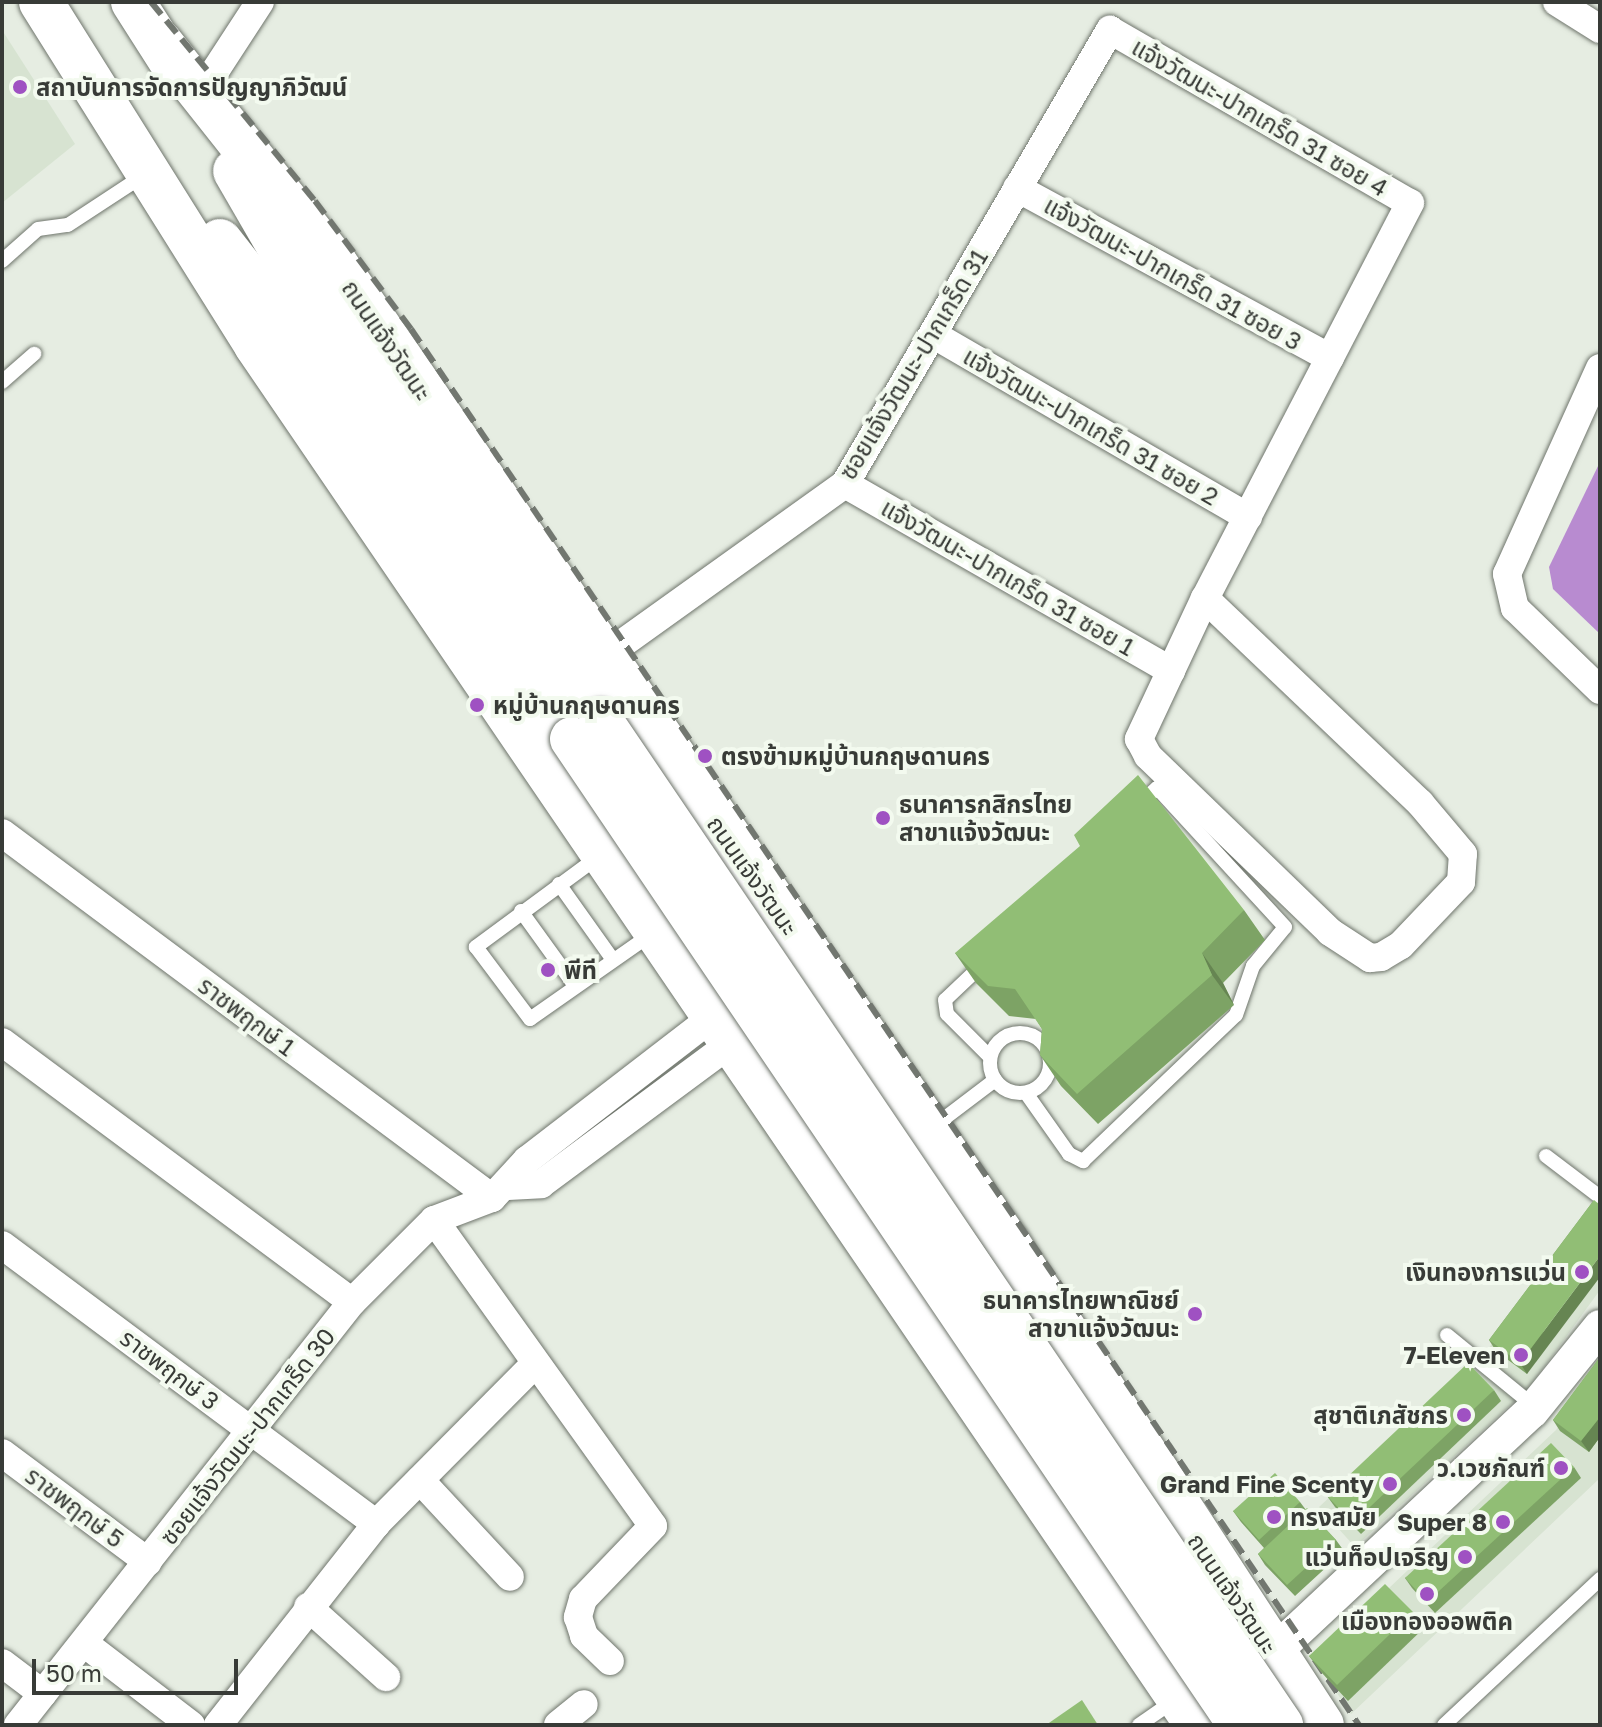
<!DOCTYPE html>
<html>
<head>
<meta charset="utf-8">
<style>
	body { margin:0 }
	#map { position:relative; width:1602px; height:1727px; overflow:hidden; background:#e6ede2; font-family:"Golos Text","Noto Sans Thai",sans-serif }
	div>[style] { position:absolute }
	.built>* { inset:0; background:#d7e3d1 }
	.water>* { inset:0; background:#b88bd0 }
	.roads { filter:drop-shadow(0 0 2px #6f756c) drop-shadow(0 0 2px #6f756c) }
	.service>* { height:14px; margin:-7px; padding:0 7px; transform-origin:7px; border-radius:7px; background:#fff }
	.service>.ring { margin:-7px; padding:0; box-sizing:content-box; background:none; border:14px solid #fff; border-radius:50% }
	.minor>* { height:28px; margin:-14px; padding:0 14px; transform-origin:14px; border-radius:14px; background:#fff }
	.tertiary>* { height:34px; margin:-17px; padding:0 17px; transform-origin:17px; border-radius:17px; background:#fff }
	.primary>* { height:44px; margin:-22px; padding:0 22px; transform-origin:22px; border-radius:22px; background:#fff }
	.rail>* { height:6px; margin-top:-3px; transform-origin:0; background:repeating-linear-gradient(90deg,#727770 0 16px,transparent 0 24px) }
	.bridges { filter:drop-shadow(0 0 2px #6f756c) drop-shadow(0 0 2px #6f756c) }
	.primary-bridge>* { height:44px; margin:-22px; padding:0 22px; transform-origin:22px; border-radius:22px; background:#fff }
	.wall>* { inset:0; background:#7da365 }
	.shaded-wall>* { inset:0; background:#668552 }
	.building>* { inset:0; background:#91be75 }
	.dots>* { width:22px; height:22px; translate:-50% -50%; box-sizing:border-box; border:4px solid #f3faef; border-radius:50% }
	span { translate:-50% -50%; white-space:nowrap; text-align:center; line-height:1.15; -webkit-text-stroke:8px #f3faef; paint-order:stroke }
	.poi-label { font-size:24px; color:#383b37; font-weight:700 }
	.left { translate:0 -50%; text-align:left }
	.right { translate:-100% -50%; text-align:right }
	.street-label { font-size:24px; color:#383b37 }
	.frame { position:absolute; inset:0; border:4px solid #383b37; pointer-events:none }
	.scale { position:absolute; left:32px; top:1659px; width:206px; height:36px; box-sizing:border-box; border:4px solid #383b37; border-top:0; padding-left:10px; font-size:24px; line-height:28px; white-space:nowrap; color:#383b37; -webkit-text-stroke:6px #f3faef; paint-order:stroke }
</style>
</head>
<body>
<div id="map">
	<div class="built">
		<div style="clip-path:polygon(2px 30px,75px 144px,2px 203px)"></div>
		<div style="clip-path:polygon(1600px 1198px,1600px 1290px,1529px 1388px,1355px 1547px,1319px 1507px,1488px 1349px)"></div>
		<div style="clip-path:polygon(1600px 1370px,1600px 1478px,1351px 1714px,1314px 1659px,1556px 1430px)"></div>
	</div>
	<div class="water">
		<div style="clip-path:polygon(1600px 462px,1600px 634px,1553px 589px,1549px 567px)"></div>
	</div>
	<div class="roads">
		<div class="service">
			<div style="left:2px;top:261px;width:48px;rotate:-41.6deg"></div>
			<div style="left:38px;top:229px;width:30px;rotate:-8deg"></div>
			<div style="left:68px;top:225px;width:90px;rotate:-33.2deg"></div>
			<div style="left:2px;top:382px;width:43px;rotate:-41.2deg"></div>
			<div style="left:598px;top:857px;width:152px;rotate:143.6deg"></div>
			<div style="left:476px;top:947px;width:90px;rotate:53.1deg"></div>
			<div style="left:530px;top:1019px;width:150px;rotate:-35deg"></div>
			<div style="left:559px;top:884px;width:93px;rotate:54.6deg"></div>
			<div style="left:521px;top:911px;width:92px;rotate:54.2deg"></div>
			<div style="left:983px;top:964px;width:52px;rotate:136.5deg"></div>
			<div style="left:945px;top:1000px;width:14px;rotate:82deg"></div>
			<div style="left:947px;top:1014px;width:61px;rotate:45deg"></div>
			<div class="ring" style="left:990px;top:1033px;width:46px;height:46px"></div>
			<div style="left:1026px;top:1093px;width:75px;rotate:54.8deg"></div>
			<div style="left:1069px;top:1154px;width:16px;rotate:27deg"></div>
			<div style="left:1083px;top:1161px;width:211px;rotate:-43.7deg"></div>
			<div style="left:1236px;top:1015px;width:52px;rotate:-70.9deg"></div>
			<div style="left:1253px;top:966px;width:50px;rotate:-50.6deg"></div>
			<div style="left:1285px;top:927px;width:189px;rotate:-132.6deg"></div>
			<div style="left:1157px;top:788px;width:24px;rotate:138deg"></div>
			<div style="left:933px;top:1127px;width:78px;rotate:-37.2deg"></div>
			<div style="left:1546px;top:1156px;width:68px;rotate:37.2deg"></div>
			<div style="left:1447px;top:1335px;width:114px;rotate:39.3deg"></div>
			<div style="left:1139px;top:1725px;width:44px;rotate:-34.8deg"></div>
			<div style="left:1444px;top:1725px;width:214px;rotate:-43.1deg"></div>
		</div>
		<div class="minor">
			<div style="left:1557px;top:2px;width:51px;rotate:32.1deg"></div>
			<div style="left:202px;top:91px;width:106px;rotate:-56.9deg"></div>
			<div style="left:1017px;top:188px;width:356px;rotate:28.5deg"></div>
			<div style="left:934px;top:335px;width:363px;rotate:30.1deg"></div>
			<div style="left:1600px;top:368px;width:226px;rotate:114.3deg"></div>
			<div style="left:1507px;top:574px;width:35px;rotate:77deg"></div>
			<div style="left:1515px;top:608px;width:118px;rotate:44deg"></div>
			<div style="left:845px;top:484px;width:376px;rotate:29.8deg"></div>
			<div style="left:602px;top:658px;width:299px;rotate:-35.6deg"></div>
			<div style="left:845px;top:484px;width:526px;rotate:-59.73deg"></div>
			<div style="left:1110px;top:30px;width:346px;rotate:30deg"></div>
			<div style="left:1410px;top:203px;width:445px;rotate:117.4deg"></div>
			<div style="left:1205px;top:598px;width:156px;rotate:115.1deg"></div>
			<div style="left:1139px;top:739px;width:19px;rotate:62deg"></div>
			<div style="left:1148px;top:756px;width:253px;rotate:44deg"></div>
			<div style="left:1330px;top:932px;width:48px;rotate:33deg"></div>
			<div style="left:1370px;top:958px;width:11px;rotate:-5deg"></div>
			<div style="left:1381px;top:957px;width:23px;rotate:-31deg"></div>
			<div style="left:1401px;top:945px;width:87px;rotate:-46.4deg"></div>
			<div style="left:1461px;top:882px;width:28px;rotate:-86deg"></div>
			<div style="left:1463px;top:854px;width:67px;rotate:-130.1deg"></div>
			<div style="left:1420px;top:803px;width:297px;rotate:-136.4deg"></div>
			<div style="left:2px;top:833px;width:611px;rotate:36.68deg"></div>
			<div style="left:2px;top:1042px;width:436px;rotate:36.6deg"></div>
			<div style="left:508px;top:1186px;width:33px;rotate:-3deg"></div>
			<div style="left:541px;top:1184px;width:239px;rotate:-36.5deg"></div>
			<div style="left:434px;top:1220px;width:376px;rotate:54.4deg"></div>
			<div style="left:653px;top:1526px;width:101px;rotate:133.8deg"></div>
			<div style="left:583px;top:1599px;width:19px;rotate:106deg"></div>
			<div style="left:578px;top:1617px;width:20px;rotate:72deg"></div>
			<div style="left:584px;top:1636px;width:36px;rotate:44deg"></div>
			<div style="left:2px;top:1245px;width:467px;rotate:36.7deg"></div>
			<div style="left:2px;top:1453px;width:182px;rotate:36.7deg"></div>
			<div style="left:420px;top:1480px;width:132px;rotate:47.1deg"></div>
			<div style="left:308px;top:1607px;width:105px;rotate:41.9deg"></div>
			<div style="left:84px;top:1643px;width:135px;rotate:37.5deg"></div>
			<div style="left:2px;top:1663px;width:51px;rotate:37.1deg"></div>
			<div style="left:18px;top:1725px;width:539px;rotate:-51.71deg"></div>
			<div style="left:352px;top:1302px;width:116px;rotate:-45deg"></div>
			<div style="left:434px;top:1220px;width:62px;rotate:-20.8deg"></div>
			<div style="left:492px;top:1198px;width:52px;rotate:-47.4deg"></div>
			<div style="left:527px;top:1160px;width:237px;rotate:-37.6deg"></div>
			<div style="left:218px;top:1725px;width:256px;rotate:-51.8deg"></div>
			<div style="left:376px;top:1524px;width:226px;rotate:-45.2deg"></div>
			<div style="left:558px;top:1725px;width:33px;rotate:-39deg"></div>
		</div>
		<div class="tertiary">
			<div style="left:1273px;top:1653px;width:354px;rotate:-43.1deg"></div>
			<div style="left:1532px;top:1411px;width:108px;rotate:-51deg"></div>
		</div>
		<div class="primary">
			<div style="left:41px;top:2px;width:405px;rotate:57.9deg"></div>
			<div style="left:256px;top:345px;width:1670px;rotate:55.71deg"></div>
			<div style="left:133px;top:2px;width:76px;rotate:57.4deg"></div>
			<div style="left:160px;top:42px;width:282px;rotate:51.6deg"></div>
			<div style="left:335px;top:263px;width:1189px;rotate:55.52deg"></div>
			<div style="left:1008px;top:1243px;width:575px;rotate:56.92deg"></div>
			<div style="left:235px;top:171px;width:151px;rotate:59.9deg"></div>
			<div style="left:311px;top:302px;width:510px;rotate:55.31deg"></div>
			<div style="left:220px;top:241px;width:94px;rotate:51.9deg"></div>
			<div style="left:278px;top:315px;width:516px;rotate:55.26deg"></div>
		</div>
	</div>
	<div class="rail">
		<div style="left:151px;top:2px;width:258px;rotate:50.5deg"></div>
		<div style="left:315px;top:201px;width:160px;rotate:53.1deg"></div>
		<div style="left:411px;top:329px;width:1687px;rotate:55.82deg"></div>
	</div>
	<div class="bridges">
		<div class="primary-bridge">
			<div style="left:601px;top:721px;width:1213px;rotate:55.89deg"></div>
			<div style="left:572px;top:739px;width:1191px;rotate:55.88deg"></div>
		</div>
	</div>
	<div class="wall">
		<div style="clip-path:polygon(1244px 910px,1265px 940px,1223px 983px,1234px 1005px,1098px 1124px,1061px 1086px,1040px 1055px,1042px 1029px,1036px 1019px,1009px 1016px,976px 983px,955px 953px)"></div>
		<div style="clip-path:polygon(1594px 1200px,1527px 1374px,1496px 1351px,1489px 1340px)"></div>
		<div style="clip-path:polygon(1600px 1357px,1600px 1437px,1589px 1452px,1560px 1431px,1553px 1420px)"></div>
		<div style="clip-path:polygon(1494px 1390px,1501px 1401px,1361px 1534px,1335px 1507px,1327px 1496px)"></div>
		<div style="clip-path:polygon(1574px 1467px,1581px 1478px,1435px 1613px,1412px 1588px,1405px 1578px)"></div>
		<div style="clip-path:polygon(1300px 1502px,1306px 1510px,1336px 1540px,1344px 1551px,1295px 1596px,1265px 1565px,1258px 1554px,1264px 1548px,1241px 1522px,1233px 1511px)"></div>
		<div style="clip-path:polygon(1413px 1612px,1424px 1628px,1348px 1701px,1321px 1672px,1309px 1656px)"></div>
	</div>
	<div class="shaded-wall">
		<div style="clip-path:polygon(1202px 953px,1223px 983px,1234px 1005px,1212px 975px)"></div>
		<div style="clip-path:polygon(1600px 1256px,1600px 1277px,1527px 1374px,1520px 1363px)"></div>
		<div style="clip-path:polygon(1600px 1417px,1600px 1437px,1589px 1452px,1581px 1441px)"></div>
	</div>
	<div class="building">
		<div style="clip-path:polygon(1138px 775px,1244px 910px,1202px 953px,1212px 975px,1077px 1094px,1040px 1055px,1042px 1029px,1015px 989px,988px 986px,955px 953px,1080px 846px,1074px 835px)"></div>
		<div style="clip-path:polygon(1594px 1200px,1600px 1205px,1600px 1256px,1520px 1363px,1489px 1340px)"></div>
		<div style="clip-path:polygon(1600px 1357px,1600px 1417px,1581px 1441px,1553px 1420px)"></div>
		<div style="clip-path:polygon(1468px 1363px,1494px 1390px,1353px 1523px,1327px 1496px)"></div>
		<div style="clip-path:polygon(1551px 1443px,1574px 1467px,1427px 1602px,1405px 1578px)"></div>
		<div style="clip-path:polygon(1275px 1473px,1300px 1502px,1259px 1540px,1233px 1511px)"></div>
		<div style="clip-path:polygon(1307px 1508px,1336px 1540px,1287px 1585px,1258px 1554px)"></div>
		<div style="clip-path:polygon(1385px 1584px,1413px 1612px,1337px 1685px,1309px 1656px)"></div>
		<div style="clip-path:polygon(1082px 1700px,1098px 1725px,1046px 1725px)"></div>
	</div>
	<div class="dots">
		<div style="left:20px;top:87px;background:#9f51c2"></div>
		<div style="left:477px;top:705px;background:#9f51c2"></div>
		<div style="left:705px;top:756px;background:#9f51c2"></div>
		<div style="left:883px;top:818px;background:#9f51c2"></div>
		<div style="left:548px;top:970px;background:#9f51c2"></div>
		<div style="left:1582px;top:1272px;background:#9f51c2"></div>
		<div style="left:1195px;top:1314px;background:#9f51c2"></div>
		<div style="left:1521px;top:1355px;background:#9f51c2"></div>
		<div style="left:1464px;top:1415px;background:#9f51c2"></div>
		<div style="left:1561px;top:1468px;background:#9f51c2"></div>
		<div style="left:1390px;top:1484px;background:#9f51c2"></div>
		<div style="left:1274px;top:1517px;background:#9f51c2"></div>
		<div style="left:1503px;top:1522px;background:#9f51c2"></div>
		<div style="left:1465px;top:1557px;background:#9f51c2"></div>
		<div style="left:1427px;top:1594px;background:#9f51c2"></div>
	</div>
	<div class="poi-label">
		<span class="left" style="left:36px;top:87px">สถาบันการจัดการปัญญาภิวัฒน์</span>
		<span class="left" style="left:493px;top:705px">หมู่บ้านกฤษดานคร</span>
		<span class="left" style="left:721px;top:756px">ตรงข้ามหมู่บ้านกฤษดานคร</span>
		<span class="left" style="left:899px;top:818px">ธนาคารกสิกรไทย<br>สาขาแจ้งวัฒนะ</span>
		<span class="left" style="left:564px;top:970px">พีที</span>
		<span class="right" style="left:1566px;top:1272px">เงินทองการแว่น</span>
		<span class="right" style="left:1179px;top:1314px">ธนาคารไทยพาณิชย์<br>สาขาแจ้งวัฒนะ</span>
		<span class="right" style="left:1505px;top:1355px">7-Eleven</span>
		<span class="right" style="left:1448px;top:1415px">สุชาติเภสัชกร</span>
		<span class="right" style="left:1545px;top:1468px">ว.เวชภัณฑ์</span>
		<span class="right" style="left:1374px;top:1484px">Grand Fine Scenty</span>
		<span class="left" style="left:1290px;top:1517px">ทรงสมัย</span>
		<span class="right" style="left:1487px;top:1522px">Super 8</span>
		<span class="right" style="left:1449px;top:1557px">แว่นท็อปเจริญ</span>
		<span style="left:1427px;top:1621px">เมืองทองออพติค</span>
	</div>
	<div class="street-label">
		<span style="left:1260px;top:117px;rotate:30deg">แจ้งวัฒนะ-ปากเกร็ด 31 ซอย 4</span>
		<span style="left:1173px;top:273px;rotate:29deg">แจ้งวัฒนะ-ปากเกร็ด 31 ซอย 3</span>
		<span style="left:387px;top:340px;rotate:56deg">ถนนแจ้งวัฒนะ</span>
		<span style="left:913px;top:364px;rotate:-59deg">ซอยแจ้งวัฒนะ-ปากเกร็ด 31</span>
		<span style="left:1091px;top:426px;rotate:30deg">แจ้งวัฒนะ-ปากเกร็ด 31 ซอย 2</span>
		<span style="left:1008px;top:577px;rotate:30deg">แจ้งวัฒนะ-ปากเกร็ด 31 ซอย 1</span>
		<span style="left:753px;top:875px;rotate:55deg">ถนนแจ้งวัฒนะ</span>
		<span style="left:247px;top:1016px;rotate:37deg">ราชพฤกษ์ 1</span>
		<span style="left:170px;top:1369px;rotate:37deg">ราชพฤกษ์ 3</span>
		<span style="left:247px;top:1436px;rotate:-52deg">ซอยแจ้งวัฒนะ-ปากเกร็ด 30</span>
		<span style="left:75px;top:1507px;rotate:37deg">ราชพฤกษ์ 5</span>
		<span style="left:1233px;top:1593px;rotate:56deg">ถนนแจ้งวัฒนะ</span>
	</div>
	<div class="frame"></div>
	<div class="scale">50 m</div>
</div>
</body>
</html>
